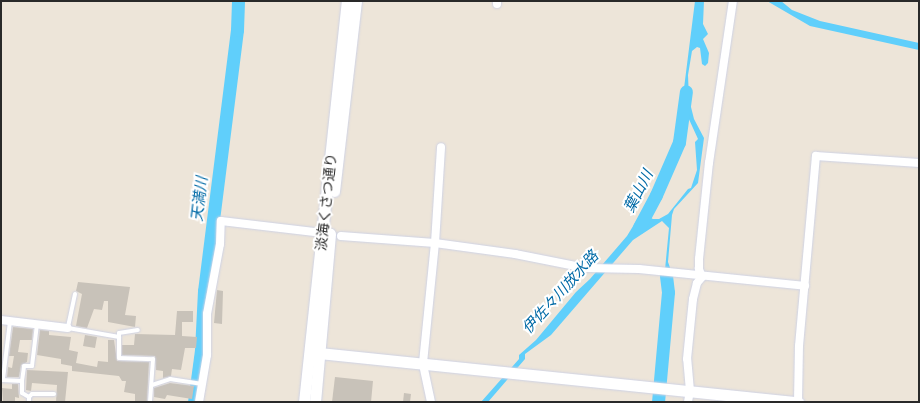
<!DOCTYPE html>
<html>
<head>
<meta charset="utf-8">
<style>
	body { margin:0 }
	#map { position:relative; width:920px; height:403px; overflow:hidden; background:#ede5d9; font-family:"Asap Condensed","Noto Sans JP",sans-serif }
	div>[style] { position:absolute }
	.water>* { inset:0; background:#60cffb }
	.river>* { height:13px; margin:-6.5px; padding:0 6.5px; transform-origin:6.5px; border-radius:6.5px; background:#60cffb }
	.building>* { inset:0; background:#c8c2b9 }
	.roads { filter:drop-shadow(0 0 1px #ced2e4) drop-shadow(0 0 1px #ced2e4) }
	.lane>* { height:4px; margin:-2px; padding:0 2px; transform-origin:2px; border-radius:2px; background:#fff }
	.street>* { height:8px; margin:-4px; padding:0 4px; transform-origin:4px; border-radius:4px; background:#fff }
	.secondary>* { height:11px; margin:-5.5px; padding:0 5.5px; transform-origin:5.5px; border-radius:5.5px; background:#fff }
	span { translate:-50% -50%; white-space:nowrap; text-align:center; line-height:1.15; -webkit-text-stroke:4px #fff; paint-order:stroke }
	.street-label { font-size:14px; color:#292929 }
	.water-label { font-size:15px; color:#006aa6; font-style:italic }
	.frame { position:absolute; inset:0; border:2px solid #292929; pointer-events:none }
</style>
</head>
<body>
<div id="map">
	<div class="water">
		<div style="clip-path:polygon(695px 1px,704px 1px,703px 24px,708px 34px,703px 39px,709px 53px,708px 63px,705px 66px,702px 64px,700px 48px,697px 47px,692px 51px,688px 75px,689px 99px,694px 119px,704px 138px,698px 183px,674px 209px,672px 215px,668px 262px,673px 276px,670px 295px,666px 292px,664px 280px,669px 228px,662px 221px,633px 240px,551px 335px,525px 354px,525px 359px,488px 402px,481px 402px,519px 359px,519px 355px,536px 340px,576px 292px,590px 279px,627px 236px,641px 213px,653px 219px,659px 219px,668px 214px,688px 189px,691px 188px,697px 170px,695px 142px,698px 139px,682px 104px)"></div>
		<div style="clip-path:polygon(767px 1px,781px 1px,792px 10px,820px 21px,919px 43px,919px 50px,810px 26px)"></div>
	</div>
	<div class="river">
		<div style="left:639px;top:227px;width:36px;rotate:-62deg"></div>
		<div style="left:656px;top:195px;width:58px;rotate:-66.5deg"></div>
		<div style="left:679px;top:142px;width:51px;rotate:-82.2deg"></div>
		<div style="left:194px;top:402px;width:52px;rotate:-82.3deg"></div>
		<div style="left:201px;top:350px;width:59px;rotate:-87.1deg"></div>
		<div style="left:204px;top:291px;width:263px;rotate:-82.8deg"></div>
		<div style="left:237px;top:30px;width:29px;rotate:-88deg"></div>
		<div style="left:658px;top:402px;width:110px;rotate:-84.8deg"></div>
		<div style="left:668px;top:292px;width:16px;rotate:-97deg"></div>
	</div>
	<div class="building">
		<div style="clip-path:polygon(78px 282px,130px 287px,125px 315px,136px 316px,135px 327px,108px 322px,108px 301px,104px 301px,102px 310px,94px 309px,87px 328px,76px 326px,82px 294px,76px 291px)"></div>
		<div style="clip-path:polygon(217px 290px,223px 291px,222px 324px,214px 323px)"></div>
		<div style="clip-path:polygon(177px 311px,193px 311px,193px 322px,182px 322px,182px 336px,197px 337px,196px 348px,185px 348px,181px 370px,172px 369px,171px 376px,163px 378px,163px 371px,156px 370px,155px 356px,122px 355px,122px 345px,134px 345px,135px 334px,175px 335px)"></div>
		<div style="clip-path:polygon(13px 327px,33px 329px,32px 340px,20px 340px,18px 352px,28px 353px,27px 362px,21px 365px,19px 377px,7px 377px,8px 367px,12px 368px,14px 356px,9px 356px)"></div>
		<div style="clip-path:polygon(40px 330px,49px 331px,49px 335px,71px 337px,69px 350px,78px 352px,76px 363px,97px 367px,98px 361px,108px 362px,108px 340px,114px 340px,117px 361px,149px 362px,147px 402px,135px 402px,135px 394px,124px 392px,126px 381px,122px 381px,119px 376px,72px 371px,72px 366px,61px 364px,61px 359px,37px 355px)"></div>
		<div style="clip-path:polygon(85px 335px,97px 337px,95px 348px,83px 346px)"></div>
		<div style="clip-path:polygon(27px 370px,68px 372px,65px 402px,56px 402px,57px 385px,32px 383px,31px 391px,26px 390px)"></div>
		<div style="clip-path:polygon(335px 377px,373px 381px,371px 402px,332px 402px)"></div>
		<div style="clip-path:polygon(170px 383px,194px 386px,192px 399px,167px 395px,165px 399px,154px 397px,154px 388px)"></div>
		<div style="clip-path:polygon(12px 384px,18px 384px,19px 398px,15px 397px,15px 402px,3px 402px,2px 388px,12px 389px)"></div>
		<div style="clip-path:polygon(404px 393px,411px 394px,410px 402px,403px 402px)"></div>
	</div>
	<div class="roads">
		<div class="lane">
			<div style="left:75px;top:294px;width:35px;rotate:102deg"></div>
			<div style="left:68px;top:328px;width:52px;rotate:10deg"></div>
			<div style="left:119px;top:337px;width:21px;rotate:90deg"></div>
			<div style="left:119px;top:358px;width:34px;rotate:2deg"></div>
			<div style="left:153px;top:359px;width:43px;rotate:94deg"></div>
			<div style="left:119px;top:337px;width:4px;rotate:-90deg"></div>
			<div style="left:119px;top:333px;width:19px;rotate:-9deg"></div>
			<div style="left:3px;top:379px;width:58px;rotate:-83.1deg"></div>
			<div style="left:1px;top:380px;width:21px;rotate:3deg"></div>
			<div style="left:152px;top:385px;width:19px;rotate:-18deg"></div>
			<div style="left:170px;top:379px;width:31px;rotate:9deg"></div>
			<div style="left:29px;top:397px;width:4px;rotate:-45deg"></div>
			<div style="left:32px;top:394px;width:22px"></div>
			<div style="left:29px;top:402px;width:5px;rotate:-90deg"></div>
			<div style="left:29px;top:397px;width:8px;rotate:-150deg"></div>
			<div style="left:22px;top:393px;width:12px;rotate:-90deg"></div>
			<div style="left:22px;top:381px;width:15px;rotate:-82deg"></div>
			<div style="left:24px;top:366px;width:8px"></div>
			<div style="left:32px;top:366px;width:42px;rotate:-83.2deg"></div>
		</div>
		<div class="street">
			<div style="left:497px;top:4px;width:3px;rotate:-90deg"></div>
			<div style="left:341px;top:236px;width:94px;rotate:4.3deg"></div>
			<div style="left:435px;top:243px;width:81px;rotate:7.8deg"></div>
			<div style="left:515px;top:254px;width:72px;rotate:11.2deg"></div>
			<div style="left:586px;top:268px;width:53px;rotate:1.1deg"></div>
			<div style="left:639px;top:269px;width:167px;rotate:5.8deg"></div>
			<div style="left:702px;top:277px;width:9px;rotate:-111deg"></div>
			<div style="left:699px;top:269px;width:10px;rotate:-90deg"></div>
			<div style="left:699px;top:259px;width:97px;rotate:-84.1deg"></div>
			<div style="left:709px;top:163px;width:164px;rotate:-81.6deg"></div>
			<div style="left:1px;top:320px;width:67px;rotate:6.8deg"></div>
			<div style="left:199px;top:402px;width:48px;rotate:-80.3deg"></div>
			<div style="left:207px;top:355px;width:41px;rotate:-90deg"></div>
			<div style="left:207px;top:314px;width:71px;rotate:-79.5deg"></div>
			<div style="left:220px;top:244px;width:23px;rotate:-88deg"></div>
			<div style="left:221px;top:221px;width:94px;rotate:6.7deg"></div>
			<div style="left:431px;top:402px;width:40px;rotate:-102deg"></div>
			<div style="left:423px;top:363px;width:121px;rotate:-84.3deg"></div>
			<div style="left:435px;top:243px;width:96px;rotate:-86.4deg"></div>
			<div style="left:688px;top:402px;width:11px;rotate:-80deg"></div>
			<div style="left:690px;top:391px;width:32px;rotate:-95deg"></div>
			<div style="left:687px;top:359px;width:60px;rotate:-84.3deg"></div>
			<div style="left:693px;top:299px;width:16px;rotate:-76deg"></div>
			<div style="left:697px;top:283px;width:8px;rotate:-50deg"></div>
			<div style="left:798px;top:402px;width:56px;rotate:-89deg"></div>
			<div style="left:799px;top:346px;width:191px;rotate:-84.9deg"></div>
			<div style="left:816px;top:156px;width:103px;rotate:3.9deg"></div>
		</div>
		<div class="secondary">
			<div style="left:334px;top:191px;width:191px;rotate:-83.4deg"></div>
			<div style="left:310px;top:352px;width:491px;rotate:5.9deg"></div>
			<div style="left:304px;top:402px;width:403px;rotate:-83.9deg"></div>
			<div style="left:315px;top:402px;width:169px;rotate:-84.9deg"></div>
		</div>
	</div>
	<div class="street-label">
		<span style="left:326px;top:202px;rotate:-84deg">淡海くさつ通り</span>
	</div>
	<div class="water-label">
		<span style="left:638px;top:191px;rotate:-63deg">葉山川</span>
		<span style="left:199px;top:199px;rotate:-83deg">天満川</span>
		<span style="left:560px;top:292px;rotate:-48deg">伊佐々川放水路</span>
	</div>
	<div class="frame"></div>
</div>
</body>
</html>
